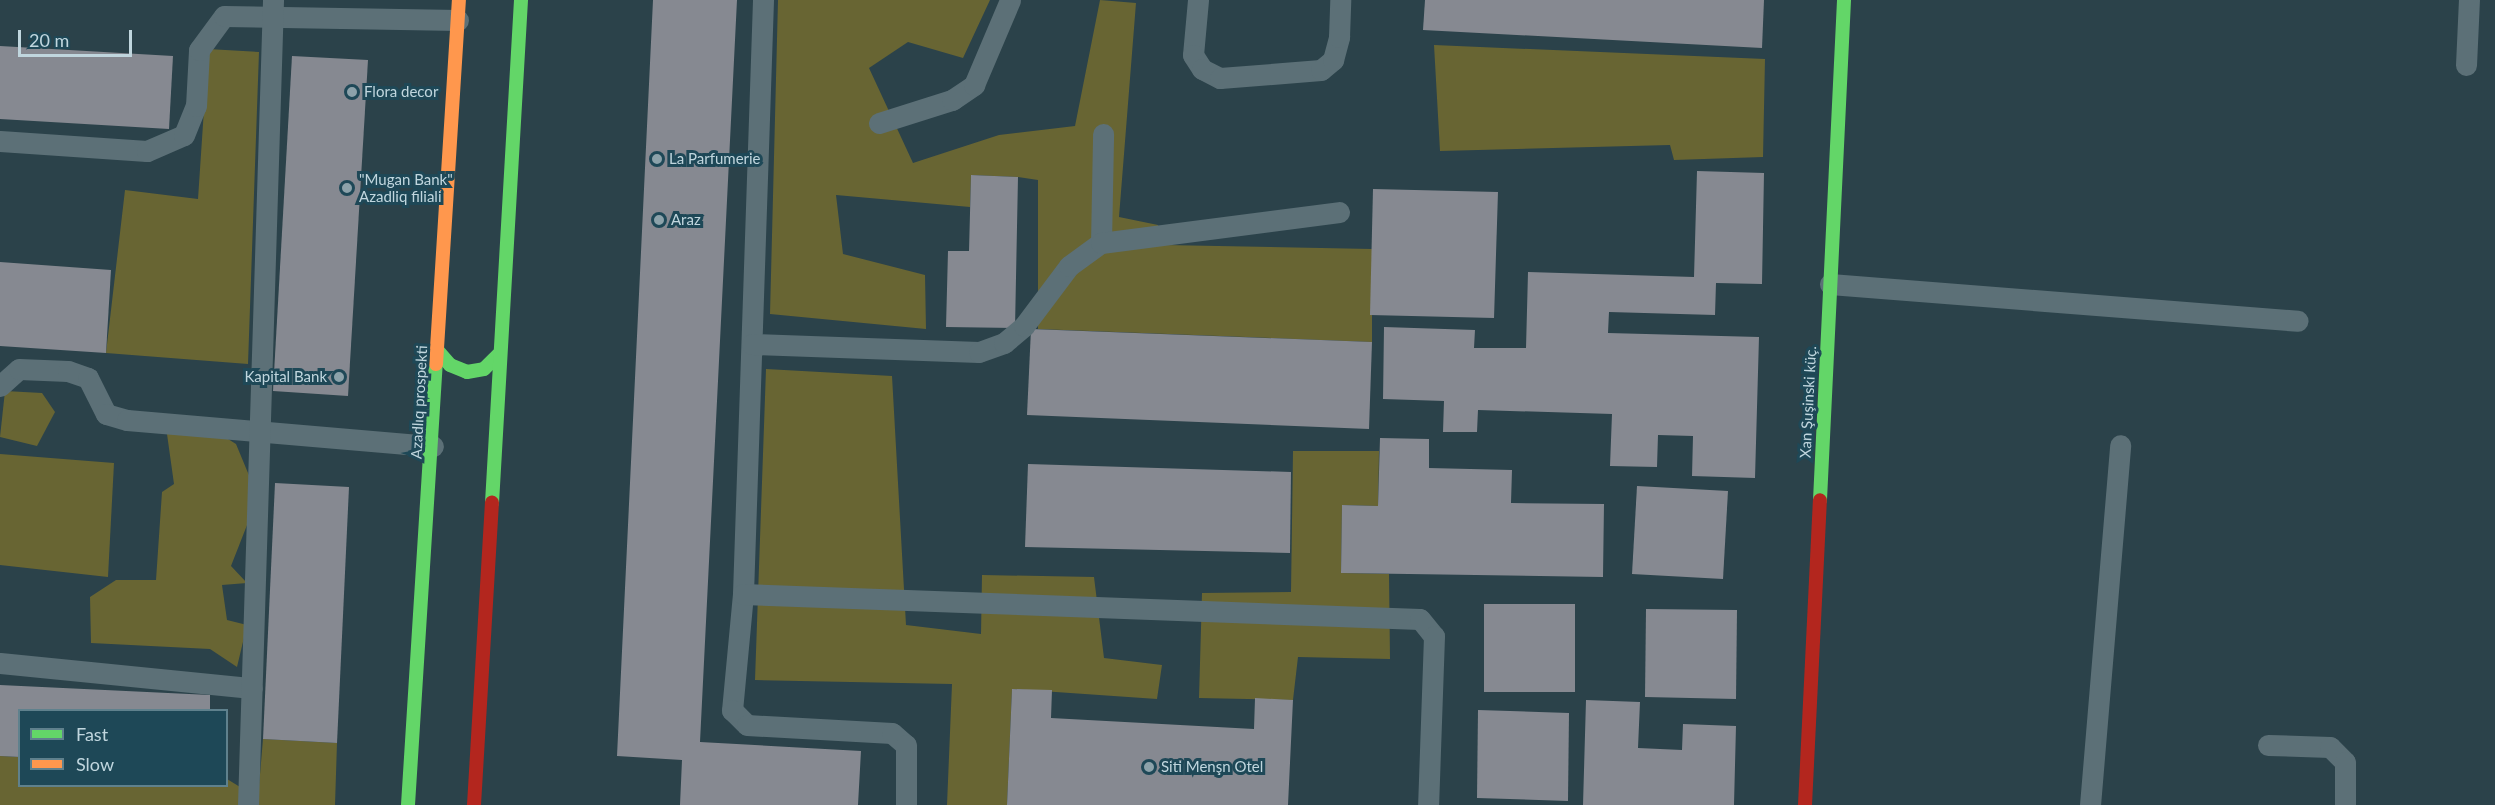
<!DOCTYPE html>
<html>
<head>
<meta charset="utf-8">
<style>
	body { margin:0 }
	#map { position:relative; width:2495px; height:805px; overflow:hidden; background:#2b424a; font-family:Lato,sans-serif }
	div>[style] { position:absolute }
	.green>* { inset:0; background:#686533 }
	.building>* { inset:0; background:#868991 }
	.lane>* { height:21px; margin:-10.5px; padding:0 10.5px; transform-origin:10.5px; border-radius:10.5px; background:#5c7077 }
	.fast>* { height:14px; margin:-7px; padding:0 7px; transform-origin:7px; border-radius:7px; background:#63d668 }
	.slow>* { height:14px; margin:-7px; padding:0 7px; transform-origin:7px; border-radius:7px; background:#ff974d }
	.jam>* { height:14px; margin:-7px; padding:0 7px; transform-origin:7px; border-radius:7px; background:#b3261e }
	.dots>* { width:16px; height:16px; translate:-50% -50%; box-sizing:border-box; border:3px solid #1e4857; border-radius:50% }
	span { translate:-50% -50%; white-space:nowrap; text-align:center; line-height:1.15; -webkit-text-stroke:6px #1e4857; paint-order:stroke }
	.poi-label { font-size:15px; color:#c0d6de }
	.left { translate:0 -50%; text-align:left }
	.right { translate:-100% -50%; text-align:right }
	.street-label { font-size:15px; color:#c0d6de }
	.legend { position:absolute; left:18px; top:709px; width:210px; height:78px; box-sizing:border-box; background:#1e4857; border:2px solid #5f818d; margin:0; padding:8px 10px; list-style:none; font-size:18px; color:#c0d6de }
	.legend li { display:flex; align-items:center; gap:12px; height:30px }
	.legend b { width:30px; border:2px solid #5f818d }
	.scale { position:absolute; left:18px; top:30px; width:114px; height:27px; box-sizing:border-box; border:3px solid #c0d6de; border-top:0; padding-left:8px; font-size:18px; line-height:21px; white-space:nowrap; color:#c0d6de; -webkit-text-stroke:4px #1e4857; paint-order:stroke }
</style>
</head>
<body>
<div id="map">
	<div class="green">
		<div style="clip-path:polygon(778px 0,990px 0,963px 58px,908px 42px,869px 68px,913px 163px,999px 135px,1075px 126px,1100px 0,1136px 3px,1119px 217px,1158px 225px,1164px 245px,1372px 249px,1372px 342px,1038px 329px,1038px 180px,1018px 177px,971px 175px,970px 207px,836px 195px,843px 254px,925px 275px,926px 329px,770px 314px)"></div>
		<div style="clip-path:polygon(1434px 45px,1765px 59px,1763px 157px,1674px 160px,1670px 145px,1440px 151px)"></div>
		<div style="clip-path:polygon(208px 49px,259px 52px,248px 364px,106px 353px,125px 190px,198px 199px)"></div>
		<div style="clip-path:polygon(766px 369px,892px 376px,906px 625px,981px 634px,982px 575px,1094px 577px,1104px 658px,1162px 665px,1157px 699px,1012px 689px,1007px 805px,947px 805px,952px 684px,755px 680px)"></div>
		<div style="clip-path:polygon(5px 391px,42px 393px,55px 412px,37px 446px,0 437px)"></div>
		<div style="clip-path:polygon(212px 429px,236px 444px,258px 497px,231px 566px,247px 583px,222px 585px,227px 620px,247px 625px,237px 667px,210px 649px,91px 643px,90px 597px,116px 580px,156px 580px,162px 492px,174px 484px,167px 434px)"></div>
		<div style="clip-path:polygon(1293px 451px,1379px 451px,1378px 506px,1342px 505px,1341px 573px,1389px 574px,1390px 659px,1298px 657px,1293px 700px,1199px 698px,1202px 593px,1291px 592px)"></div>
		<div style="clip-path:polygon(0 454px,114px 463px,108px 577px,0 565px)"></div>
		<div style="clip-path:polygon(263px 739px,337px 743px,335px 805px,0 805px,0 756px,19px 757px,20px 786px,226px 786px,227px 779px,258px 798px)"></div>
	</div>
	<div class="building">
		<div style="clip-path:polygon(653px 0,737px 0,700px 742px,861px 751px,858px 805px,680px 805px,682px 760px,617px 756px)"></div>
		<div style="clip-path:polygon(1425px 0,1764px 0,1762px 48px,1423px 30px)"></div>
		<div style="clip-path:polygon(0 46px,173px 56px,169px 129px,0 119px)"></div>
		<div style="clip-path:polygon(292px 56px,368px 60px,348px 396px,273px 391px)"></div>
		<div style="clip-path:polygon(1697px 171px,1764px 173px,1762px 284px,1716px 283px,1715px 315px,1609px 312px,1608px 333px,1759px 337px,1755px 478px,1692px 476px,1693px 436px,1658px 435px,1657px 467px,1610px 466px,1612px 414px,1478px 410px,1477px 432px,1443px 432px,1444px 401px,1383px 399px,1384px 327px,1475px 330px,1474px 348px,1526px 348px,1528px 272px,1694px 277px)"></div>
		<div style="clip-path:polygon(971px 175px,1018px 177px,1015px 328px,946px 327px,948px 251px,969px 251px)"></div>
		<div style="clip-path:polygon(1373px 189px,1498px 192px,1494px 318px,1370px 315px)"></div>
		<div style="clip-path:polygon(0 262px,111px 270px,106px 353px,0 346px)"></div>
		<div style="clip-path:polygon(1031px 329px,1372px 342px,1369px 429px,1027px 415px)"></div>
		<div style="clip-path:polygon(1380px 438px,1429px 439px,1429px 468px,1512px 470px,1511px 503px,1604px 504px,1603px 577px,1341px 573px,1342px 505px,1378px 506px)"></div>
		<div style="clip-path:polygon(1028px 464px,1291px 472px,1290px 553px,1025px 547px)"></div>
		<div style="clip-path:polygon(275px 483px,349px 487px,337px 743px,263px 739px)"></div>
		<div style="clip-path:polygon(1637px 486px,1728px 491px,1723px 579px,1632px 574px)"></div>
		<div style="clip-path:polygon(1484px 604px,1575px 604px,1575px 692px,1484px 692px)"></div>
		<div style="clip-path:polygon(1646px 609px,1737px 610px,1736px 699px,1645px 697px)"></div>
		<div style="clip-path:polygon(0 685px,210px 695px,210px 710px,20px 710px,20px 757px,0 756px)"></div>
		<div style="clip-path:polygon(1012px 689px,1052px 690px,1051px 718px,1254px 729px,1255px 698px,1293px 700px,1288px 805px,1007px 805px)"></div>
		<div style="clip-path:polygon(1586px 700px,1640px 702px,1638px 748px,1682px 750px,1683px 724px,1736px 726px,1734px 805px,1583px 805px)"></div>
		<div style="clip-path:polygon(1478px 710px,1569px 713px,1568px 801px,1477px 798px)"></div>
	</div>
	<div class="lane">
		<div style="left:763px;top:0;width:594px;rotate:91.93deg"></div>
		<div style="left:743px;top:594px;width:117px;rotate:95.4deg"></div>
		<div style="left:732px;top:710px;width:21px;rotate:45deg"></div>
		<div style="left:747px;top:725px;width:145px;rotate:3.2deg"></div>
		<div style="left:892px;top:733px;width:18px;rotate:41deg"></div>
		<div style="left:906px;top:745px;width:60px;rotate:90deg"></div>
		<div style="left:1198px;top:0;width:55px;rotate:95.2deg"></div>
		<div style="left:1193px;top:55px;width:17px;rotate:57deg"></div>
		<div style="left:1202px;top:69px;width:20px;rotate:27deg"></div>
		<div style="left:1220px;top:78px;width:101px;rotate:-4.5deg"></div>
		<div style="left:1321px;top:70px;width:16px;rotate:-40deg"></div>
		<div style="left:1333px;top:60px;width:24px;rotate:-75deg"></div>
		<div style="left:1339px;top:37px;width:37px;rotate:-88deg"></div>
		<div style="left:2466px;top:65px;width:65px;rotate:-87.4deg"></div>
		<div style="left:879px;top:123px;width:77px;rotate:-17.5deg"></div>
		<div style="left:952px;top:100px;width:27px;rotate:-34deg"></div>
		<div style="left:974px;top:85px;width:92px;rotate:-67deg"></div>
		<div style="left:0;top:141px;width:147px;rotate:3.9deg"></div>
		<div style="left:147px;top:151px;width:40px;rotate:-23.4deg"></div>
		<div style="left:184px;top:135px;width:31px;rotate:-68deg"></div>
		<div style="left:196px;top:106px;width:56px;rotate:-86.9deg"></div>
		<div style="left:199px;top:50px;width:42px;rotate:-53.7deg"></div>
		<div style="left:224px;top:16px;width:234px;rotate:1deg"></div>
		<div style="left:1101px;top:243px;width:109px;rotate:-88.9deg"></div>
		<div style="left:1830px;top:284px;width:469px;rotate:4.5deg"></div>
		<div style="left:752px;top:344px;width:227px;rotate:2deg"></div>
		<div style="left:979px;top:352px;width:27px;rotate:-20deg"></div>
		<div style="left:1004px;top:343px;width:26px;rotate:-40deg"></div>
		<div style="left:1024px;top:326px;width:75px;rotate:-53.1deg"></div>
		<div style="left:1069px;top:266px;width:39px;rotate:-36deg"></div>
		<div style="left:1101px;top:243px;width:240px;rotate:-7.4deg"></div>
		<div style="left:0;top:386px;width:25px;rotate:-42deg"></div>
		<div style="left:19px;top:369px;width:49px;rotate:2.3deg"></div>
		<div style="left:68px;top:371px;width:21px;rotate:19deg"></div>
		<div style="left:88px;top:378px;width:40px;rotate:63.4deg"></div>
		<div style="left:106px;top:414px;width:22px;rotate:16deg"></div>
		<div style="left:127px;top:420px;width:307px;rotate:4.9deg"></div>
		<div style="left:743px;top:594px;width:677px;rotate:2.11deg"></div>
		<div style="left:1420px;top:619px;width:22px;rotate:51deg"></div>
		<div style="left:1434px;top:636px;width:169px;rotate:92deg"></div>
		<div style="left:0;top:663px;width:253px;rotate:5.7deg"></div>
		<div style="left:2268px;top:745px;width:62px;rotate:1.8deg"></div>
		<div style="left:2330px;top:747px;width:21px;rotate:45deg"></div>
		<div style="left:2345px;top:762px;width:43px;rotate:90deg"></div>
		<div style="left:248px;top:805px;width:805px;rotate:-88.22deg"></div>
		<div style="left:2090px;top:805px;width:361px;rotate:-85.2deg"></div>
	</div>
	<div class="fast">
		<div style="left:438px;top:351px;width:18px;rotate:49deg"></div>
		<div style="left:450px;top:365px;width:18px;rotate:22deg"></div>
		<div style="left:467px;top:372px;width:17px;rotate:-10deg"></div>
		<div style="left:484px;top:369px;width:20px;rotate:-45deg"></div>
		<div style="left:1820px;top:500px;width:501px;rotate:-87.25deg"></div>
		<div style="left:492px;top:503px;width:504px;rotate:-86.7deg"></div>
		<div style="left:408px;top:805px;width:442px;rotate:-86.4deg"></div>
	</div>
	<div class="slow">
		<div style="left:436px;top:364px;width:365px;rotate:-86.4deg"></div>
	</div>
	<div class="jam">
		<div style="left:474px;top:805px;width:303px;rotate:-86.6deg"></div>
		<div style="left:1805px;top:805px;width:305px;rotate:-87.2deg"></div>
	</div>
	<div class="dots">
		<div style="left:352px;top:92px;background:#8ca2aa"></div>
		<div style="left:657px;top:159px;background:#8ca2aa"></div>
		<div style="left:347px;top:188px;background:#8ca2aa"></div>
		<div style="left:659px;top:220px;background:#8ca2aa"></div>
		<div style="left:339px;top:377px;background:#8ca2aa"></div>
		<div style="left:1149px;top:767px;background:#8ca2aa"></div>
	</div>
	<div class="poi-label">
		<span class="left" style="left:364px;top:92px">Flora decor</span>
		<span class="left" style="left:669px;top:159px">La Parfumerie</span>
		<span class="left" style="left:359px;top:188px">"Mugan Bank"<br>Azadliq filiali</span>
		<span class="left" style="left:671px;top:220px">Araz</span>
		<span class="right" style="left:327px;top:377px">Kapital Bank</span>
		<span class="left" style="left:1161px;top:767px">Siti Menşn Otel</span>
	</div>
	<div class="street-label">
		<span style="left:419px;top:402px;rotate:-87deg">Azadlıq prospekti</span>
		<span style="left:1808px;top:402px;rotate:-87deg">Xan Şuşinski küç.</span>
	</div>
	<ul class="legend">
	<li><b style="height:8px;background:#63d668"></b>Fast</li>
	<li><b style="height:8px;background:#ff974d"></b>Slow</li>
	</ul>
	<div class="scale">20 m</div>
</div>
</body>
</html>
